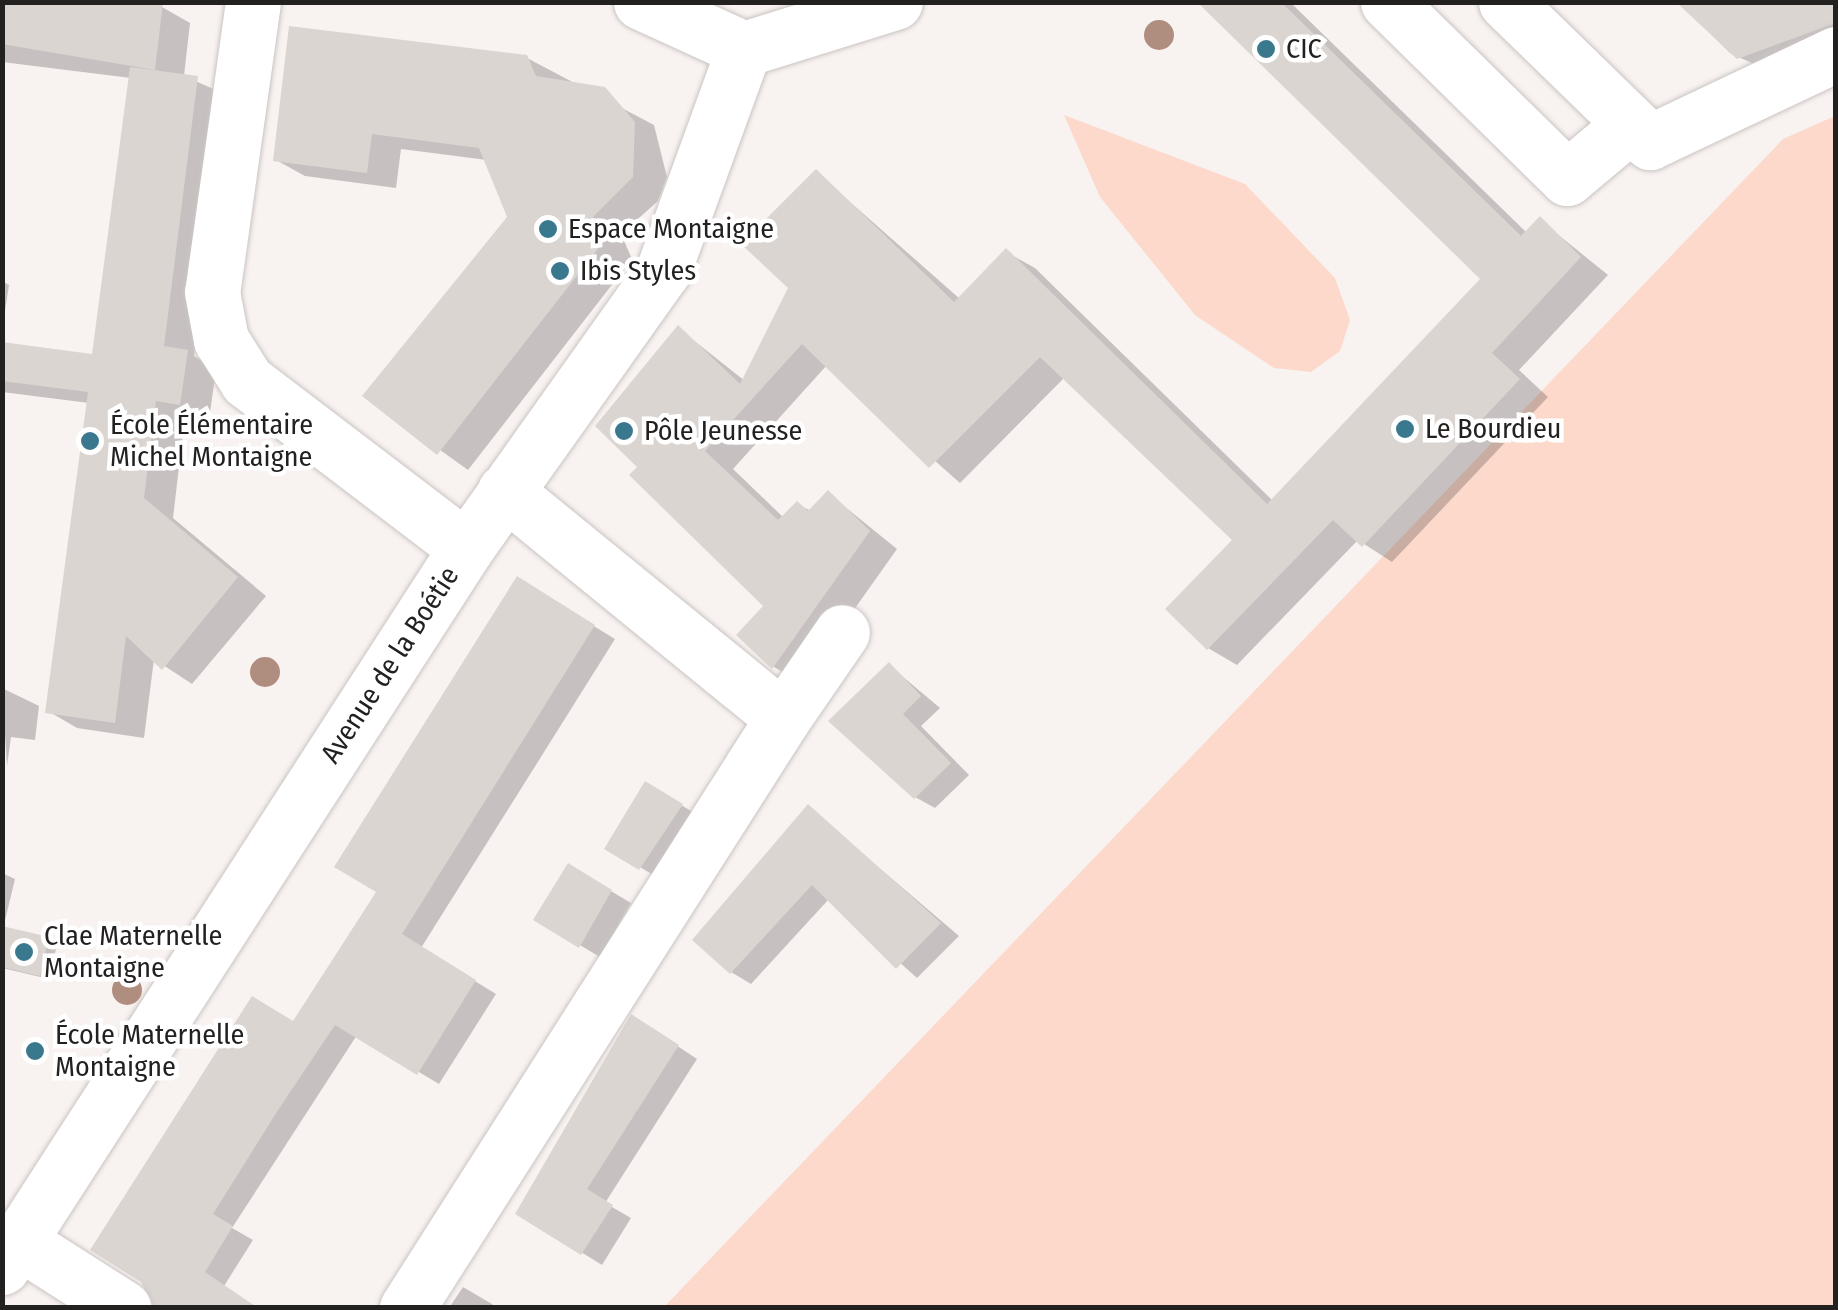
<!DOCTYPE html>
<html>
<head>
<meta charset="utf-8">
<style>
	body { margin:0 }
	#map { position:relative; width:1838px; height:1310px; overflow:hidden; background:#f8f2f0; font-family:"Fira Sans Condensed",sans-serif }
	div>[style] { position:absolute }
	.green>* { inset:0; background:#fdd9cb }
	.shadow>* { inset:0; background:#0003 }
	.building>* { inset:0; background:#dbd5d2 }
	.roads { filter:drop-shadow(0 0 2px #cac4c2) drop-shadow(0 0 2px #cac4c2) }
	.minor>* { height:55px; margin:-27.5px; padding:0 27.5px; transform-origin:27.5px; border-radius:27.5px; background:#fff }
	.major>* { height:55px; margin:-27.5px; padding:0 27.5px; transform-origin:27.5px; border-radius:27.5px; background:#fff }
	.trees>* { width:30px; height:30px; margin:-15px; border-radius:50%; background:#b08e7f }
	.dots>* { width:28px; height:28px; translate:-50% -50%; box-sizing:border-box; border:5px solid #fff; border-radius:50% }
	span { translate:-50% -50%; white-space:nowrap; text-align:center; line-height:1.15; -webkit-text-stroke:9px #fff; paint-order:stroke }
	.poi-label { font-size:28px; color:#232020 }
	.left { translate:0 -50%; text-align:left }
	.street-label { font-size:28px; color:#232020 }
	.frame { position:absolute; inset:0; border:5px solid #232020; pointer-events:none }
</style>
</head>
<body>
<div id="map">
	<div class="green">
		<div style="clip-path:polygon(1064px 115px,1245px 184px,1335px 278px,1350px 320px,1340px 351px,1311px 372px,1274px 368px,1195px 315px,1100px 197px)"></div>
		<div style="clip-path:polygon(1835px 116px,1835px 1307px,664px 1307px,1783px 139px)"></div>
	</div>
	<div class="shadow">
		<div style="clip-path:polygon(2px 2px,162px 7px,190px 23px,184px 76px,227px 95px,194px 356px,216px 370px,209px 420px,185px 416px,173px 518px,266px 596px,192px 684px,154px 659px,144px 738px,77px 728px,48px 711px,89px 403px,2px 392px,2px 344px,95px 357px,131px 78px,2px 62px)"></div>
		<div style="clip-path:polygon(1201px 2px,1290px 2px,1527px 233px,1540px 220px,1608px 275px,1519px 370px,1548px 397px,1392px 562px,1358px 540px,1237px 665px,1208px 648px,1235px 540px,1065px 377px,960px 483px,827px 365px,733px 469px,784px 518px,797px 504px,811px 511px,828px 493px,897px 549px,802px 683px,774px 667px,739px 635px,767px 606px,641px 467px,678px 328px,745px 381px,791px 287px,816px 172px,960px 299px,1006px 252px,1035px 268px,1273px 501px,1483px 279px)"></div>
		<div style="clip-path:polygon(1679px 2px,1836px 2px,1836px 42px,1769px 71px,1730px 53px)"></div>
		<div style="clip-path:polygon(527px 58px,654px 125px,667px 177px,658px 201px,621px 234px,632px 259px,468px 470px,365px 396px,510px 217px,487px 160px,401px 149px,396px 188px,305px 176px,276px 160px)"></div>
		<div style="clip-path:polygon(2px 281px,9px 285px,2px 331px)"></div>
		<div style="clip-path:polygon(538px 592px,615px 639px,421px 948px,496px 994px,439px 1084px,357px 1035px,232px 1228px,253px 1240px,224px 1286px,258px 1308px,186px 1308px,93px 1249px,294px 1024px,379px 892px)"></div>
		<div style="clip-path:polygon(889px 665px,940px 708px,921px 726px,969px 775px,935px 808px,915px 797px)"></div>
		<div style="clip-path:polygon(2px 688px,39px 706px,35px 740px,11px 737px,7px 766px)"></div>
		<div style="clip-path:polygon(646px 784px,701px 817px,660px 879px,608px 848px)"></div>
		<div style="clip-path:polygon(809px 808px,959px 936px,917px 978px,829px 899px,751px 984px,731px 972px)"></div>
		<div style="clip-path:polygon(569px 866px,631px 903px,600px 957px,536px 919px)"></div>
		<div style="clip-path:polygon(2px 873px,15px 879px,3px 929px,57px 945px,49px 979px,2px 968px)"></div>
		<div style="clip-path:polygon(652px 1029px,697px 1059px,605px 1203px,631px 1218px,602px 1265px,518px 1213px)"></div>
		<div style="clip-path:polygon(463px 1287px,492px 1304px,496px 1308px,449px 1308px)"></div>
	</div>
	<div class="building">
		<div style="clip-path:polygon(2px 2px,163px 2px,155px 70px,2px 44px)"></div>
		<div style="clip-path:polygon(1197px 2px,1281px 2px,1521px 236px,1540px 216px,1581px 257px,1492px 353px,1520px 379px,1362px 547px,1333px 520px,1207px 650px,1165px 609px,1232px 540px,1040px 357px,929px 468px,802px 344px,705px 451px,778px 520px,797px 501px,808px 511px,828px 490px,870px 531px,772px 669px,736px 635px,763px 606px,629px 475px,637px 467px,595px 426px,678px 325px,740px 384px,788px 288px,741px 244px,816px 169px,954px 302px,1006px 248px,1267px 504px,1480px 279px)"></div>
		<div style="clip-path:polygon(1676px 2px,1836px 2px,1836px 23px,1737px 59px)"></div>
		<div style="clip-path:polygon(289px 26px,527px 55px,536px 76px,605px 87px,635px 122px,633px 177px,593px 217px,604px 241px,437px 455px,362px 396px,507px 217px,479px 148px,372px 134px,367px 173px,273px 161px)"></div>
		<div style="clip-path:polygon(130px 67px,198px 76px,164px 346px,188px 350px,180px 405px,156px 401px,144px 498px,238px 577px,162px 670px,126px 636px,115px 723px,45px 713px,88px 392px,2px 381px,2px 342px,92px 354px)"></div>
		<div style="clip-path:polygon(517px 576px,595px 625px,402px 934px,476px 980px,417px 1075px,335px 1025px,278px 1110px,213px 1214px,233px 1226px,205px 1272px,258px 1308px,154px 1308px,141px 1282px,90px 1250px,252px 996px,293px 1021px,376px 892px,334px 867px)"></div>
		<div style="clip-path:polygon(889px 662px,921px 696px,903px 714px,951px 763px,914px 799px,828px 721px)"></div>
		<div style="clip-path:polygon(645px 781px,683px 804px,639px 870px,604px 849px)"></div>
		<div style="clip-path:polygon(808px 804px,941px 923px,896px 969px,812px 885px,730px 974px,692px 940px)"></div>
		<div style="clip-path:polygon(568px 863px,612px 890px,579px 948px,533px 920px)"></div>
		<div style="clip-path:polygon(2px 926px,49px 937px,40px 976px,2px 967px)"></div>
		<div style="clip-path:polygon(631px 1014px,679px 1045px,587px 1189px,613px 1205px,581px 1255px,515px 1214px)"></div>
	</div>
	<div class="roads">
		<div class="minor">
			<div style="left:253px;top:2px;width:293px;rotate:98deg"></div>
			<div style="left:212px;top:292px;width:49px;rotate:79.4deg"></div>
			<div style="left:221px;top:340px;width:49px;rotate:57.6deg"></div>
			<div style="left:247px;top:381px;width:275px;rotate:37.3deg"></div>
			<div style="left:1388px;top:2px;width:251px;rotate:44.5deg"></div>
			<div style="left:1567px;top:178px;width:81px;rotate:-40deg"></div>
			<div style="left:1506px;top:2px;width:201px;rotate:44.2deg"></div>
			<div style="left:1650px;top:142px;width:206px;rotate:-25.3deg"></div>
			<div style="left:783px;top:718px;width:104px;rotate:-55.5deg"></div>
			<div style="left:18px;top:1241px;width:125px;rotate:32.5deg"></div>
			<div style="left:407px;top:1308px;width:700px;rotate:-57.49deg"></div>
			<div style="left:783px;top:718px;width:359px;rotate:-140.8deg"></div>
		</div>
		<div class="major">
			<div style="left:641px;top:2px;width:113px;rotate:24.5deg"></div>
			<div style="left:744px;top:49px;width:158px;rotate:-17.3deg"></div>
			<div style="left:2px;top:1267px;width:856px;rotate:-57.16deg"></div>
			<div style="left:466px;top:548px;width:340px;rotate:-54.6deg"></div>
			<div style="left:663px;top:271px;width:236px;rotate:-70deg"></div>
		</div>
	</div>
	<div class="trees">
		<div style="left:1159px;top:35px"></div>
		<div style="left:265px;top:672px"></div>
		<div style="left:127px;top:990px"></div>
	</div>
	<div class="dots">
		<div style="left:1266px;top:49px;background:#3a788e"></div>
		<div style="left:548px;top:229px;background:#3a788e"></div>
		<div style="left:560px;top:271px;background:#3a788e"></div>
		<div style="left:1405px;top:429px;background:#3a788e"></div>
		<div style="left:624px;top:431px;background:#3a788e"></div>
		<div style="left:90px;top:441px;background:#3a788e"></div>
		<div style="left:24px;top:952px;background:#3a788e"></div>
		<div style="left:35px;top:1051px;background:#3a788e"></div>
	</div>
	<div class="poi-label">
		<span class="left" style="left:1286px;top:49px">CIC</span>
		<span class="left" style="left:568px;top:229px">Espace Montaigne</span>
		<span class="left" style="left:580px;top:271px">Ibis Styles</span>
		<span class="left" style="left:110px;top:441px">École Élémentaire<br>Michel Montaigne</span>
		<span class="left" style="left:1425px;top:429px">Le Bourdieu</span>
		<span class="left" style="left:644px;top:431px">Pôle Jeunesse</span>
		<span class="left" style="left:44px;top:952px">Clae Maternelle<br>Montaigne</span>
		<span class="left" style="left:55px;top:1051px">École Maternelle<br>Montaigne</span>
	</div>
	<div class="street-label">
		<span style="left:390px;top:665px;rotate:-57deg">Avenue de la Boétie</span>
	</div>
	<div class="frame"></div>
</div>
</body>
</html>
